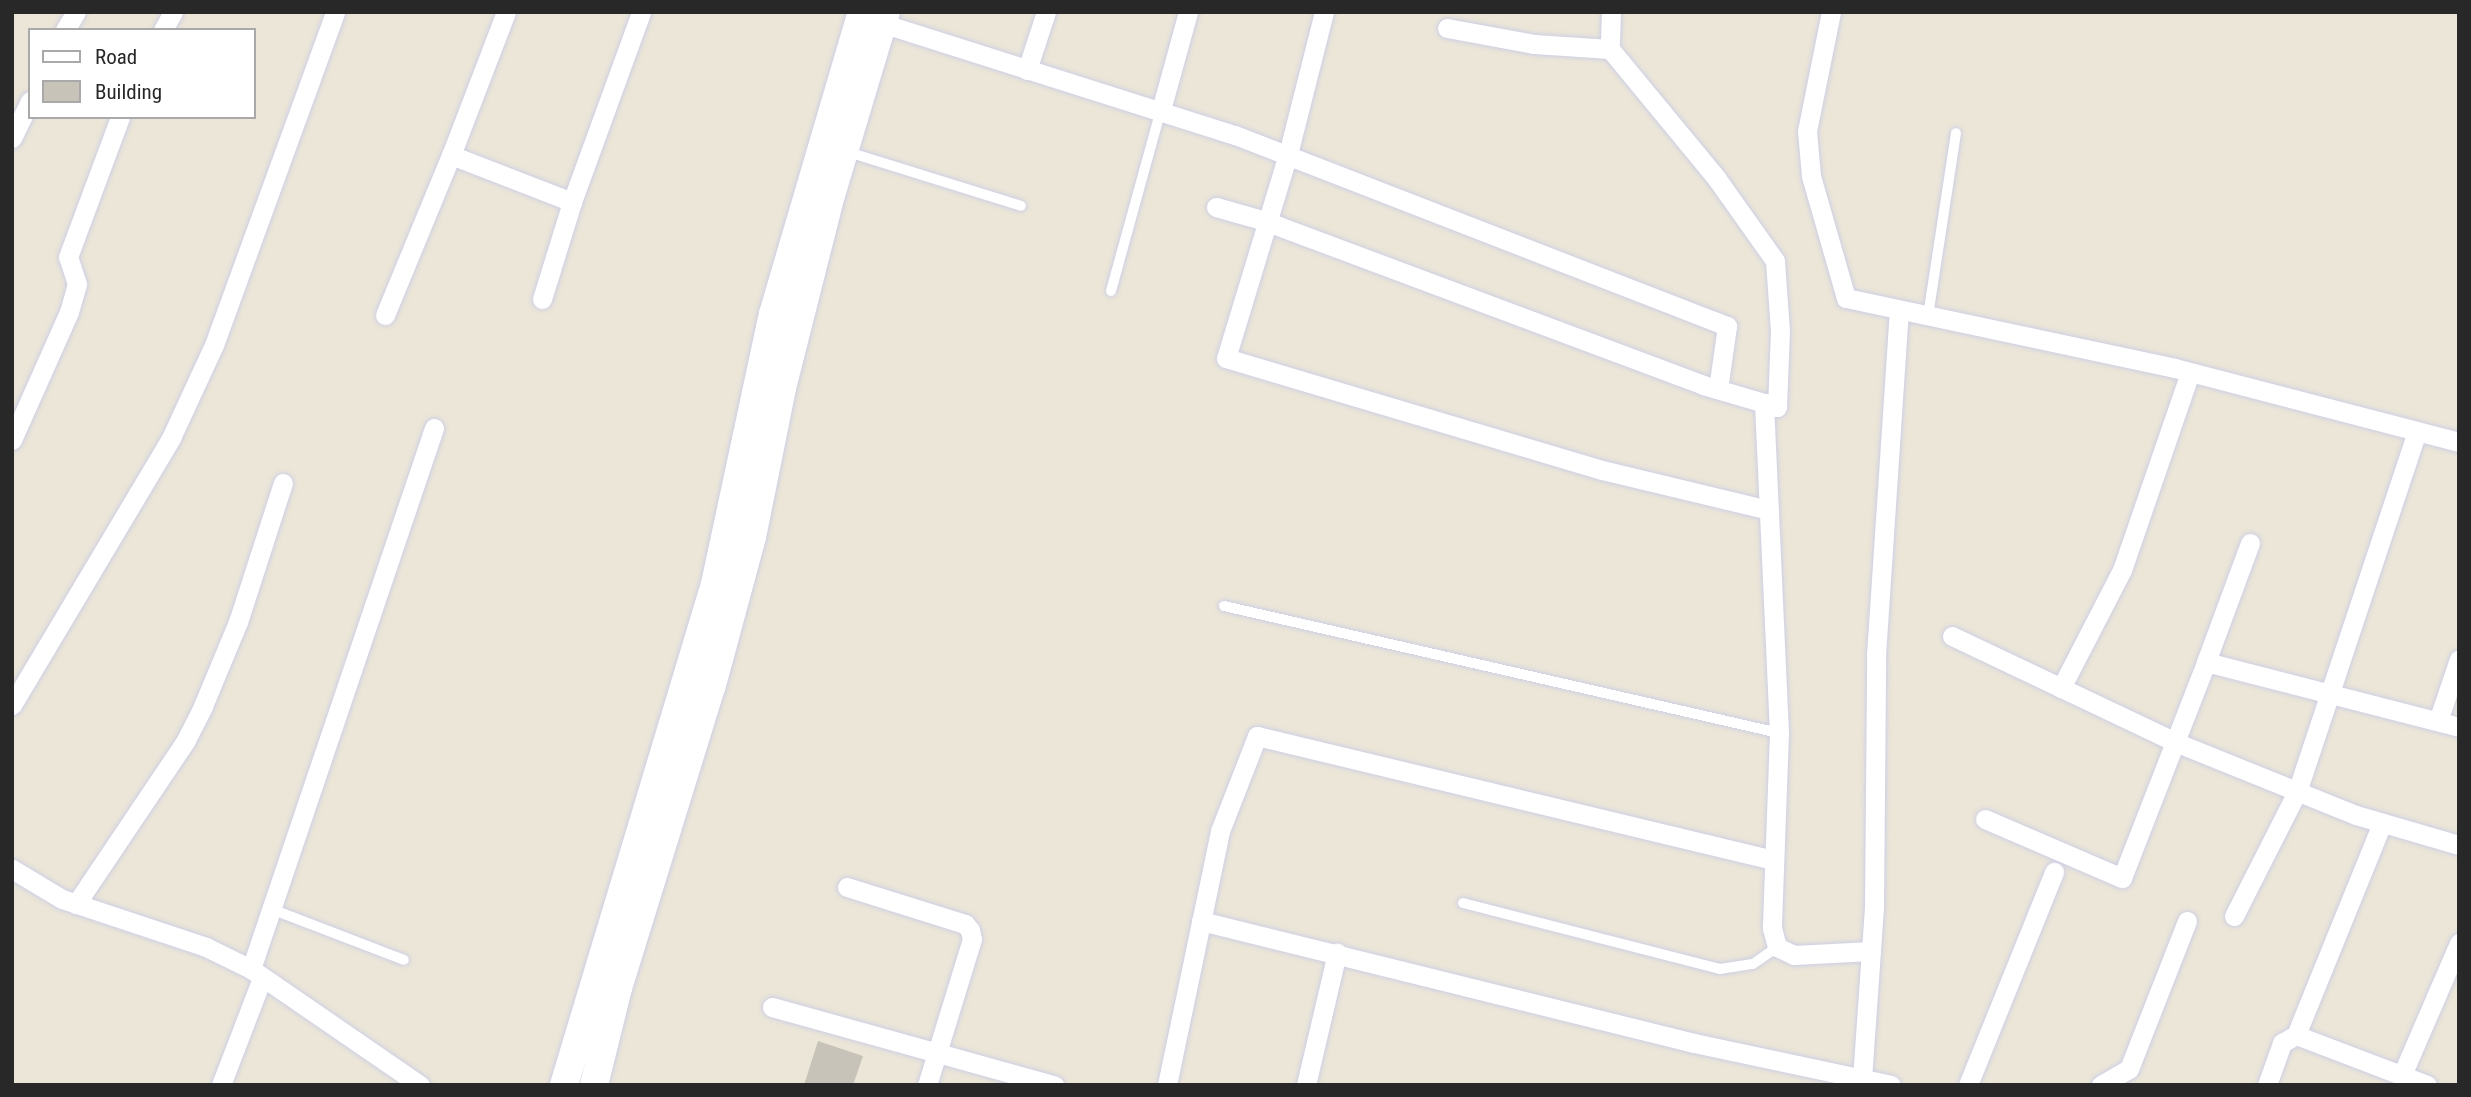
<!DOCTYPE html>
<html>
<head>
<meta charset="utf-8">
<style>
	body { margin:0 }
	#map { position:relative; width:2471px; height:1097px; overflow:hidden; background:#ece6d8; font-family:"Roboto Condensed",sans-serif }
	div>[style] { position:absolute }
	.building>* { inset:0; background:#c7c3b8 }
	.roads { filter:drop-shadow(0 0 2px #cdcfe3) drop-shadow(0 0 2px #cdcfe3) }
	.lane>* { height:10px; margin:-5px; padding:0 5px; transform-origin:5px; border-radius:5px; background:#fff }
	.street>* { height:19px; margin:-9.5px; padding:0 9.5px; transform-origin:9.5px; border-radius:9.5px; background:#fff }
	.secondary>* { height:28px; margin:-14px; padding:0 14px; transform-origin:14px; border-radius:14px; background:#fff }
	span { translate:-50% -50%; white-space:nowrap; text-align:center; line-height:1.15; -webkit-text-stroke:5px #fff; paint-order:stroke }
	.frame { position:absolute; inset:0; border:14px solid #282828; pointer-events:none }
	.legend { position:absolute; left:28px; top:28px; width:228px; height:91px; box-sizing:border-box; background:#fff; border:2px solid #a9a9a9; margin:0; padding:9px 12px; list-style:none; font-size:21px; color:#282828 }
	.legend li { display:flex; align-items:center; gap:14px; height:35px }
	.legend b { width:35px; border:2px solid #a9a9a9 }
</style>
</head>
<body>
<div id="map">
	<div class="building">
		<div style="clip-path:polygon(818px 1041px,863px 1056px,853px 1085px,804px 1085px)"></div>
	</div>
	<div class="roads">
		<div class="lane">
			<div style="left:848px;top:152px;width:181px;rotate:17.3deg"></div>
			<div style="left:1111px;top:291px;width:188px;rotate:-74.6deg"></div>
			<div style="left:1928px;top:316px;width:185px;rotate:-81.3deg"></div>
			<div style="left:1224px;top:606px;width:569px;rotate:12.89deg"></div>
			<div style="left:1463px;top:903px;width:265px;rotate:14.4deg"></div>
			<div style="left:1720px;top:969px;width:33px;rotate:-9deg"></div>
			<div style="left:1753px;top:964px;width:29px;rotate:-35deg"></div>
			<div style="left:274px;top:910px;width:139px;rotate:21deg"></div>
		</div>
		<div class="street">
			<div style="left:506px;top:12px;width:153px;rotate:111deg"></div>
			<div style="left:451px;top:155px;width:130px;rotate:21.2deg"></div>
			<div style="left:572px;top:202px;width:202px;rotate:-70deg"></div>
			<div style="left:1324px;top:12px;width:146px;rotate:104.2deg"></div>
			<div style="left:1288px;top:154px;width:213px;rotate:106.9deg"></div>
			<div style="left:1226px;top:358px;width:392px;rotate:16.6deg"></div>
			<div style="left:1602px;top:470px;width:171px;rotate:13.5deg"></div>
			<div style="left:1611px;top:12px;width:37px;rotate:92deg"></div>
			<div style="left:1610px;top:49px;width:168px;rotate:50.5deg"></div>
			<div style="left:1717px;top:179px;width:100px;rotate:54.7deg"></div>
			<div style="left:1775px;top:261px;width:69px;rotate:85.9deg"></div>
			<div style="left:1780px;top:330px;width:77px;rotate:92.2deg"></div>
			<div style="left:1777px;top:407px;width:14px;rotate:-163deg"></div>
			<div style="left:1831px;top:12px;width:121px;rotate:101.4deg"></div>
			<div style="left:1807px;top:131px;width:45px;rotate:84.9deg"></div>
			<div style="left:1811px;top:176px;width:127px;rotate:74deg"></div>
			<div style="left:1846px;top:298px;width:336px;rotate:12deg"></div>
			<div style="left:2175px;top:368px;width:293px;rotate:14.6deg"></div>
			<div style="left:872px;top:20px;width:381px;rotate:17.6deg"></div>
			<div style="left:1235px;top:135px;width:528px;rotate:21.22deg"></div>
			<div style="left:1727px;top:326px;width:64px;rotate:98.1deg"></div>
			<div style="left:1447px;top:28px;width:88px;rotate:10.4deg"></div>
			<div style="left:1534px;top:44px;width:76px;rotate:3.8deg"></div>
			<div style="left:65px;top:30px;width:21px;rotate:-59deg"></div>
			<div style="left:163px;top:30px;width:21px;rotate:-61deg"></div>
			<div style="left:1027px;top:70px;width:61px;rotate:-71.9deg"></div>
			<div style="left:1161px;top:110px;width:102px;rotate:-74.6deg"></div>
			<div style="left:12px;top:138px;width:41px;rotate:-64.1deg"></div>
			<div style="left:1216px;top:207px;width:51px;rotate:15.9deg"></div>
			<div style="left:1265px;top:221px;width:468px;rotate:20.5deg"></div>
			<div style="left:1703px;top:385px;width:64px;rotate:16.4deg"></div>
			<div style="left:1764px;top:403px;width:330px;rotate:87.4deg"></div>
			<div style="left:1779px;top:733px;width:195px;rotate:92.1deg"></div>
			<div style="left:1772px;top:928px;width:20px;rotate:75deg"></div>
			<div style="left:1777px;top:947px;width:19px;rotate:25deg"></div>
			<div style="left:1794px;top:955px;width:77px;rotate:-3deg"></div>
			<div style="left:542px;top:299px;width:102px;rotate:-72.8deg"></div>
			<div style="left:385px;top:315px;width:173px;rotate:-67.6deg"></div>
			<div style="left:12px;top:440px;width:140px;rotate:-66deg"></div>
			<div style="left:69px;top:312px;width:29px;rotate:-74deg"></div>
			<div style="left:77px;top:284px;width:28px;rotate:-108deg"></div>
			<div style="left:68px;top:257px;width:149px;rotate:-69.6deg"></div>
			<div style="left:2250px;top:543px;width:127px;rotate:110.3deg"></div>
			<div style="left:2206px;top:662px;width:261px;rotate:14.4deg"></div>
			<div style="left:1952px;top:636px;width:247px;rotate:25.4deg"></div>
			<div style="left:2175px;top:742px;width:195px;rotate:22deg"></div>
			<div style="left:2356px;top:815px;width:107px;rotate:16.2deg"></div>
			<div style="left:2061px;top:688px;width:133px;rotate:-62.7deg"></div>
			<div style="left:2122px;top:570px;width:208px;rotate:-71deg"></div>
			<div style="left:12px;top:705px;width:311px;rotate:-59.2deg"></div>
			<div style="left:171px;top:438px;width:102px;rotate:-65.2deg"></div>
			<div style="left:214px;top:345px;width:354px;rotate:-70deg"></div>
			<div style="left:2438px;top:721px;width:65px;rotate:-71.3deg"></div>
			<div style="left:1985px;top:819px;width:149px;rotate:23.3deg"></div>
			<div style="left:2122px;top:878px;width:232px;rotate:-68.7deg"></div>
			<div style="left:12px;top:869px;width:58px;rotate:31deg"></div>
			<div style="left:62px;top:899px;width:152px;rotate:18.4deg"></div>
			<div style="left:206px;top:947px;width:50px;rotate:26.1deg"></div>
			<div style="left:251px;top:969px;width:205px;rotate:34.5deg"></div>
			<div style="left:847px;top:887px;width:124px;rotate:17.4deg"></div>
			<div style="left:965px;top:924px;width:8px;rotate:50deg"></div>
			<div style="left:970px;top:930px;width:9px;rotate:77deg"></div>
			<div style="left:972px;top:939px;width:153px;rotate:107.1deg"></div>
			<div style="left:76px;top:904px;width:197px;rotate:-56.1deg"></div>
			<div style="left:186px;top:740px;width:38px;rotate:-63deg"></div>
			<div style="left:203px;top:706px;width:91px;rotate:-67.4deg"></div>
			<div style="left:238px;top:622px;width:146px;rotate:-72.1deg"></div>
			<div style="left:2234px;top:916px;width:139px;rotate:-63.1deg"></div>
			<div style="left:2297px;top:792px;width:379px;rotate:-71.6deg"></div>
			<div style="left:1201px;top:921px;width:508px;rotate:13.9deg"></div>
			<div style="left:1694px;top:1043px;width:201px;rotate:12deg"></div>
			<div style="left:251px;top:969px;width:571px;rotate:-71.31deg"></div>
			<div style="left:772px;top:1007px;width:293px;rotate:15.5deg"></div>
			<div style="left:2296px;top:1035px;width:229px;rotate:-67.9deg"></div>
			<div style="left:2402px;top:1075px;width:144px;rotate:-66.6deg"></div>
			<div style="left:1862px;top:1079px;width:172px;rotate:-86deg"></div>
			<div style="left:1874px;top:907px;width:252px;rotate:-89.5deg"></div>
			<div style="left:1876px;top:655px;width:346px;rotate:-86.2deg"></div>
			<div style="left:221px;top:1085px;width:115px;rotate:-69deg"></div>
			<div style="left:1167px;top:1085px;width:259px;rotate:-78.2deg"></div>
			<div style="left:1220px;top:831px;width:102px;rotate:-68.7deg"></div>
			<div style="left:1257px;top:736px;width:531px;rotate:13.51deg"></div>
			<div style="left:1306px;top:1085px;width:136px;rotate:-76.8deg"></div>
			<div style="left:1968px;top:1085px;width:230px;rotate:-68deg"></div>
			<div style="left:2101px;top:1085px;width:32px;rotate:-30deg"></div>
			<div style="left:2129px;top:1069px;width:159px;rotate:-68.6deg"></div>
			<div style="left:2267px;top:1085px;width:45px;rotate:-70.3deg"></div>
			<div style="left:2282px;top:1043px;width:16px;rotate:-30deg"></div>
			<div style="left:2296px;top:1035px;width:140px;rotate:20.9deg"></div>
		</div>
		<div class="secondary">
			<div style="left:564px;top:1085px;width:523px;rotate:-73.23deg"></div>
			<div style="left:715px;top:584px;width:276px;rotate:-77.9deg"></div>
			<div style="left:773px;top:314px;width:315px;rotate:-73.6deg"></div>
			<div style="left:594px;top:1085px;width:100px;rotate:-76.1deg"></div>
			<div style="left:618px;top:988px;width:317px;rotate:-72.8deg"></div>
			<div style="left:712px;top:685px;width:153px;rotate:-74.9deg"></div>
			<div style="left:752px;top:537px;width:152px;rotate:-78.6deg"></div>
			<div style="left:782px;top:388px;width:199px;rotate:-75.8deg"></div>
			<div style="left:831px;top:195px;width:191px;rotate:-73.3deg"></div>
		</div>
	</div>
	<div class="frame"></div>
	<ul class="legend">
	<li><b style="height:9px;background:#fff"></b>Road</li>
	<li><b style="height:19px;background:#c7c3b8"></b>Building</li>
	</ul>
</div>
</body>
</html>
